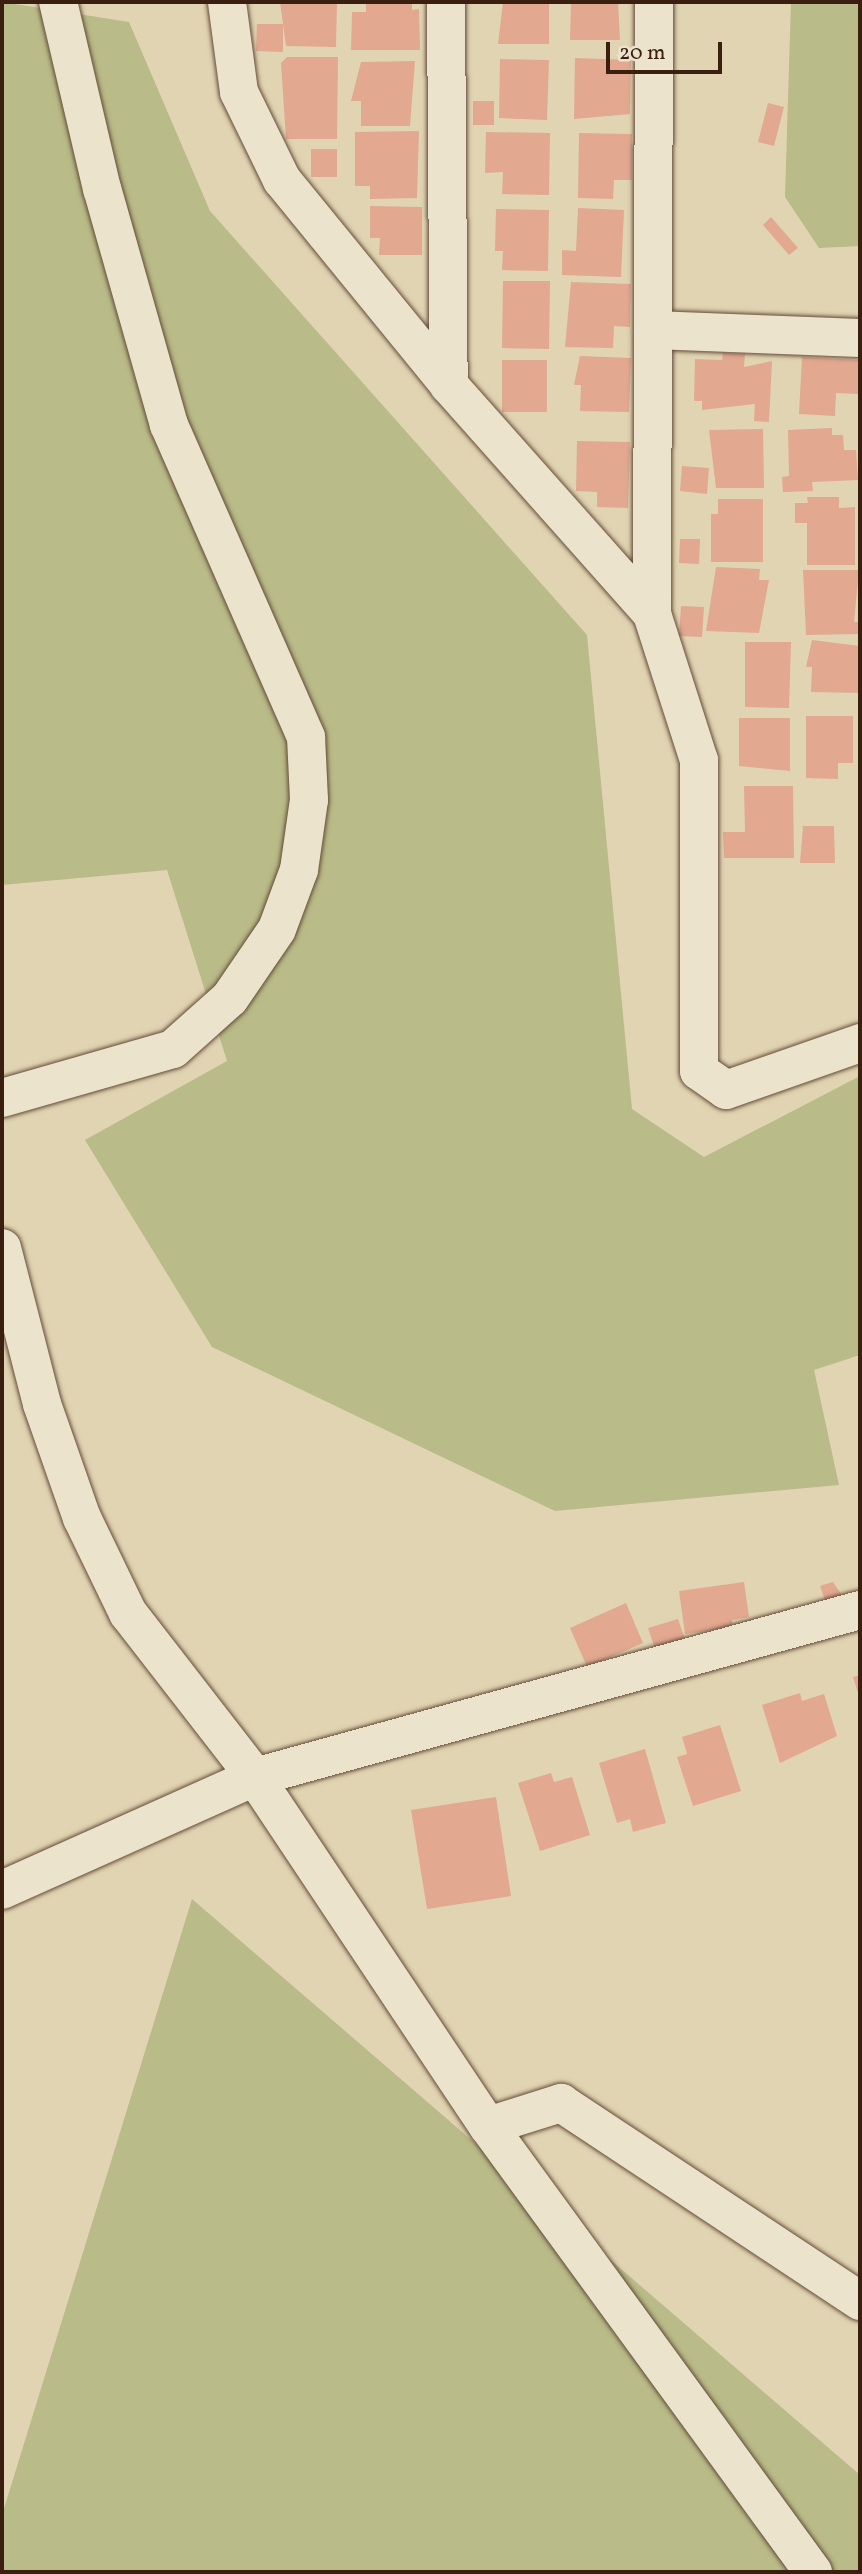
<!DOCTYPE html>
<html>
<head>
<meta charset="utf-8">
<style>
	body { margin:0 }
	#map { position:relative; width:862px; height:2574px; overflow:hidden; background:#e1d4b2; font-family:Vollkorn,serif }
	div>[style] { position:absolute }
	.green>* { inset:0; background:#b9bb88 }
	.building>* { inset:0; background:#e2a890 }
	.roads { filter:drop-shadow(0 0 2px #644c38) drop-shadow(0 0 2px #644c38) }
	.minor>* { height:38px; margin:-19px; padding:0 19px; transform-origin:19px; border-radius:19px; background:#ece3cd }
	span { translate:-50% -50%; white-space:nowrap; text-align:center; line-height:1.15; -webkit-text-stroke:5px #ece3cd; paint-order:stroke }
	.frame { position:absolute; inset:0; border:4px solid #3a1e0f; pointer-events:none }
	.scale { position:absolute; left:606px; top:42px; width:116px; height:32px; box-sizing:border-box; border:4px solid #3a1e0f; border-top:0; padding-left:9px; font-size:21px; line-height:24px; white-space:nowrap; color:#3a1e0f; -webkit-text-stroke:5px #ece3cd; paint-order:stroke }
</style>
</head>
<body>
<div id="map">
	<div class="green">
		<div style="clip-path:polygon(2px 2px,129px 22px,210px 211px,587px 635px,632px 1109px,704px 1157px,860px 1076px,860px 1355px,814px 1370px,839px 1485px,555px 1511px,212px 1347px,85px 1140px,227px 1061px,167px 870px,2px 885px)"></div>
		<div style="clip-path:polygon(791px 2px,860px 2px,860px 246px,819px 248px,785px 197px)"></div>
		<div style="clip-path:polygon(192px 1899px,860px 2475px,860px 2572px,2px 2572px,2px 2515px)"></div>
	</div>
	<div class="building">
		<div style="clip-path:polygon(280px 2px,337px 2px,336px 47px,286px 46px)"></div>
		<div style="clip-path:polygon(366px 2px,412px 2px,412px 10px,419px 9px,420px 50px,351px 50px,352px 12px,366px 12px)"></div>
		<div style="clip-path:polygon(503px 2px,549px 2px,549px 44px,498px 44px)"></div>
		<div style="clip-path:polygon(571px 2px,618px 2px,620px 40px,570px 40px)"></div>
		<div style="clip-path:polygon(257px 24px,283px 24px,283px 52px,256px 51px)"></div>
		<div style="clip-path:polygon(287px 57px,338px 57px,337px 139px,286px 139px,281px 63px)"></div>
		<div style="clip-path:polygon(575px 58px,631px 60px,630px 114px,574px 119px)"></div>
		<div style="clip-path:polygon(500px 59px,549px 60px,547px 120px,499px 118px)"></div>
		<div style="clip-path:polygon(415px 61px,410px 126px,361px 126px,361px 101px,351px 101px,361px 62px)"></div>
		<div style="clip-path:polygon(473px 101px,494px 101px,494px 125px,473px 125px)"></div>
		<div style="clip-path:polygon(768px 103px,784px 107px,774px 146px,758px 142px)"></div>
		<div style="clip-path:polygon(419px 131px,417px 198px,370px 199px,370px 186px,355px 186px,355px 132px)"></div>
		<div style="clip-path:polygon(486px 132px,550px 133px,549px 195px,502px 194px,503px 172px,485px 173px)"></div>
		<div style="clip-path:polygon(579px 133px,632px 134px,632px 180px,614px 180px,613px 199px,578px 198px)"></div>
		<div style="clip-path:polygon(311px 149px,337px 149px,337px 177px,311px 177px)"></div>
		<div style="clip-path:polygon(370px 206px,422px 207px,422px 255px,379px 255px,380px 238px,370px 238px)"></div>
		<div style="clip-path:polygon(578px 208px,624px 210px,621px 277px,562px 275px,562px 250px,576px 251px)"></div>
		<div style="clip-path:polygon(496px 209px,549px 210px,548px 271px,502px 270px,503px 251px,495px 251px)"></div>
		<div style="clip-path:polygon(771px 217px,798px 248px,789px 255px,763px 225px)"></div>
		<div style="clip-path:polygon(503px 281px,550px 281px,549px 349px,502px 348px)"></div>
		<div style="clip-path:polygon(571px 282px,631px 284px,630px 327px,614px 326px,613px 348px,565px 347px)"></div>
		<div style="clip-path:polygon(723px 353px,745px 354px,744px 367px,772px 361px,769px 422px,754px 421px,755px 404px,702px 410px,702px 401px,694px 401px,695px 359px,722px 360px)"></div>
		<div style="clip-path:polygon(580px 356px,631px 358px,629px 412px,580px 411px,581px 385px,574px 385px)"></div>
		<div style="clip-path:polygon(802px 357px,860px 360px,858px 394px,836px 393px,835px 416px,799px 414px)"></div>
		<div style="clip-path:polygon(502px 360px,547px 360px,547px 412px,502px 412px)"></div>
		<div style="clip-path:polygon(832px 428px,832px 435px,843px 435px,844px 450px,856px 450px,858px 480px,812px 482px,813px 491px,783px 492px,782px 477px,789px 476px,788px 430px)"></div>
		<div style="clip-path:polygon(763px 429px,764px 488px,716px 488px,709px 430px)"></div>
		<div style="clip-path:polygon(577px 441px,630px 442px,628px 508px,597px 507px,597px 492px,576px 491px)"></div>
		<div style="clip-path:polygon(682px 466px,709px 468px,707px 494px,680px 491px)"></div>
		<div style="clip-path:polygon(807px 497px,839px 497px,839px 508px,855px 507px,855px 565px,807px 565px,807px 523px,795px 523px,795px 503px,808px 503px)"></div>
		<div style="clip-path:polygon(718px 499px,763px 499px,763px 562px,711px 562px,711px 514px,718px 514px)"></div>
		<div style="clip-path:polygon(680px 539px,700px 539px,699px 564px,679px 563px)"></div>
		<div style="clip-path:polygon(716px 567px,760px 569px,759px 580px,769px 580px,759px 633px,706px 631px)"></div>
		<div style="clip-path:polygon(803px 570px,859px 570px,854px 622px,860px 622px,860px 634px,806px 635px)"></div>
		<div style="clip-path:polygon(681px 606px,704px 607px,702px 637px,679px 636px)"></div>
		<div style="clip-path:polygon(812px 640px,860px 646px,860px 693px,811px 692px,812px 667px,806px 667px)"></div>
		<div style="clip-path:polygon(745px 642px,791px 642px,789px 708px,745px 707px)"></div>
		<div style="clip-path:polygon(806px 716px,853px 716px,853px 763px,838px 763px,838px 779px,806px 778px)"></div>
		<div style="clip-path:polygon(739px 718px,790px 718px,790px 771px,739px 766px)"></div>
		<div style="clip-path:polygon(744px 786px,793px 786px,794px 858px,724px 858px,723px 832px,745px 832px)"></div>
		<div style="clip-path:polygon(803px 826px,834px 826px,835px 863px,800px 863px)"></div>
		<div style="clip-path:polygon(744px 1582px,749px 1617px,732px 1620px,733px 1627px,685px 1634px,679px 1591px)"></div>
		<div style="clip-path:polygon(833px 1582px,843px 1597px,826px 1603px,820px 1586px)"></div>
		<div style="clip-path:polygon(626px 1603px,643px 1643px,587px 1667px,570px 1628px)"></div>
		<div style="clip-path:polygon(678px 1619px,687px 1645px,657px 1655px,648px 1628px)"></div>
		<div style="clip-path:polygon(860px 1675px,860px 1699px,853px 1677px)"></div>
		<div style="clip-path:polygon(800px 1693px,802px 1701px,824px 1694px,837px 1736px,780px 1763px,762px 1705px)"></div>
		<div style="clip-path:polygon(720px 1725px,741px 1791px,693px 1806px,677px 1757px,687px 1754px,682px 1737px)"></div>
		<div style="clip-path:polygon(645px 1749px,666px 1823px,633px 1832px,630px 1819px,617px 1823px,599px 1763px)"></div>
		<div style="clip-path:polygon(551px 1773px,554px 1782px,572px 1777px,590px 1835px,540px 1851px,518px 1783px)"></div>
		<div style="clip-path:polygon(496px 1797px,511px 1896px,427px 1909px,411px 1810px)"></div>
	</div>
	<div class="roads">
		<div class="minor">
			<div style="left:227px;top:2px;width:91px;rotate:82.4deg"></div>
			<div style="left:239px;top:92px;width:98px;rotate:64deg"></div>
			<div style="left:282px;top:180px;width:264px;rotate:50.8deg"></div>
			<div style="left:449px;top:385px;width:306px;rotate:48.4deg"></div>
			<div style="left:446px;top:2px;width:383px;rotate:89.6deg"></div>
			<div style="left:654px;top:2px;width:612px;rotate:90.19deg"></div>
			<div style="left:652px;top:614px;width:153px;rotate:72.2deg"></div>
			<div style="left:699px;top:760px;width:311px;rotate:90deg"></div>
			<div style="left:699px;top:1071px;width:33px;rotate:35deg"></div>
			<div style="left:726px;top:1090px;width:142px;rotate:-19.3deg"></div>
			<div style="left:653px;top:330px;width:207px;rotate:2.2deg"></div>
			<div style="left:2px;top:1098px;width:178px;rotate:-16deg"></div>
			<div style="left:173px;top:1049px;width:76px;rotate:-41.8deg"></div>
			<div style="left:230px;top:998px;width:83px;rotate:-55.7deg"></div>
			<div style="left:277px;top:929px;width:63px;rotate:-69.6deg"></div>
			<div style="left:299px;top:870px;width:71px;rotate:-81.9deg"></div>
			<div style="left:309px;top:800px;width:63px;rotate:-92.7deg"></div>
			<div style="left:306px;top:737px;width:341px;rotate:-113.7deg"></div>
			<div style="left:169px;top:425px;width:245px;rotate:-105.8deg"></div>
			<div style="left:102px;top:189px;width:192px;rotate:-103.2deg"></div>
			<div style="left:2px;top:1248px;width:161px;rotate:75.6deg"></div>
			<div style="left:42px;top:1404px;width:121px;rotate:70.7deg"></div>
			<div style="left:82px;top:1518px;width:106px;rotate:64.2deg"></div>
			<div style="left:128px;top:1613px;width:207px;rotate:52.2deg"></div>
			<div style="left:255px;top:1777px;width:420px;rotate:56.3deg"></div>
			<div style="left:488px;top:2126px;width:552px;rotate:53.92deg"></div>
			<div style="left:2px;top:1890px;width:277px;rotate:-24.1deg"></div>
			<div style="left:255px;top:1777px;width:628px;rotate:-15.43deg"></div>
			<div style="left:488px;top:2126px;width:77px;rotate:-17.5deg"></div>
			<div style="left:561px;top:2103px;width:359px;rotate:33.5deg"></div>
		</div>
	</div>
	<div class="frame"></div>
	<div class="scale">20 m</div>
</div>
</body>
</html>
